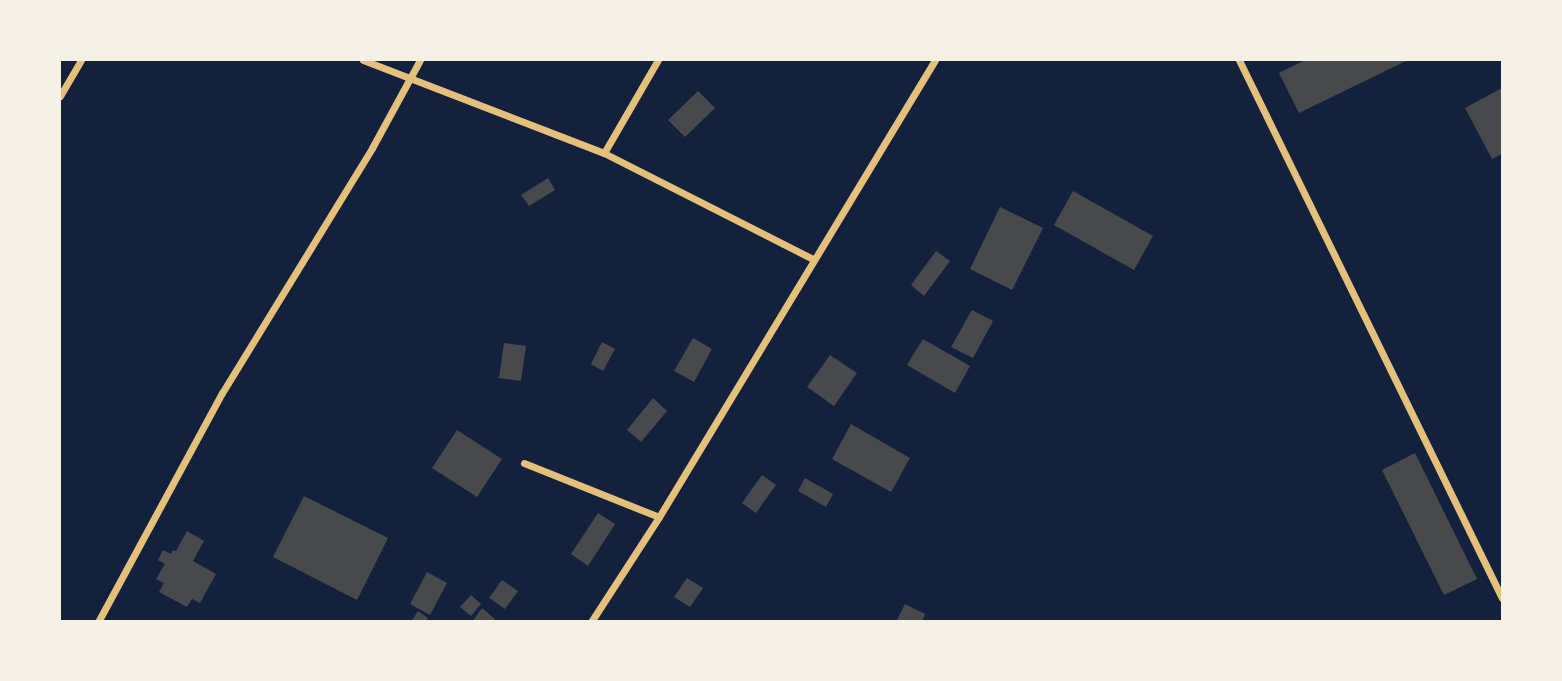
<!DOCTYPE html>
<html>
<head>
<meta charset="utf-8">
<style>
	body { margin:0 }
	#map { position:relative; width:1562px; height:681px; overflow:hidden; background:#14213d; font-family:Ubuntu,sans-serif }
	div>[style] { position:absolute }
	.building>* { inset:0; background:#48494c }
	.minor>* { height:7px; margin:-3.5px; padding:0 3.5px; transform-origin:3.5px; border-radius:3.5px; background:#e5c07b }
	span { translate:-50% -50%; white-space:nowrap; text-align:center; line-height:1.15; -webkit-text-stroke:7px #f6f1e7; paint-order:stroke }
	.frame { position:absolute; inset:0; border:61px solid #f6f1e7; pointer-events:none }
</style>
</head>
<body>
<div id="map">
	<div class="building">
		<div style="clip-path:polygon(1305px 60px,1408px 60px,1299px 113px,1279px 73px)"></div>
		<div style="clip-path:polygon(1502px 88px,1502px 154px,1492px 159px,1465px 108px)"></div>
		<div style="clip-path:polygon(698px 91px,715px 108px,685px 137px,668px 120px)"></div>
		<div style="clip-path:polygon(548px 178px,555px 190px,529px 206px,521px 195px)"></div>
		<div style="clip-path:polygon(1073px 191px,1153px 236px,1134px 270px,1054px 225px)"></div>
		<div style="clip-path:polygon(1000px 207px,1043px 228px,1012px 290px,970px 269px)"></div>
		<div style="clip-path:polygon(936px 251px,950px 261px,924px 296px,911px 285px)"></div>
		<div style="clip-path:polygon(972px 310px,993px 321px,973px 358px,951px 347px)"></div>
		<div style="clip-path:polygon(693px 338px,712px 349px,694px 382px,674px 371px)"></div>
		<div style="clip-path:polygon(923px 339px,970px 366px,955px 393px,907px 365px)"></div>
		<div style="clip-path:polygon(602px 342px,615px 349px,603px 371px,591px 364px)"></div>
		<div style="clip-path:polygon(504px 343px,526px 346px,521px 381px,499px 378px)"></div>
		<div style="clip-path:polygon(830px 355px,857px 373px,834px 406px,807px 387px)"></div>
		<div style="clip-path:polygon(653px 398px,667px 411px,641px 442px,627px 430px)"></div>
		<div style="clip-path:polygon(851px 424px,910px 458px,891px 492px,832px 459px)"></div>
		<div style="clip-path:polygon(457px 430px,502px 459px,477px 497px,432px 468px)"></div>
		<div style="clip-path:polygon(1415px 453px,1477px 579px,1444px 595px,1382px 470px)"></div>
		<div style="clip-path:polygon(762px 475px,776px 485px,756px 513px,742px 503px)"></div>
		<div style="clip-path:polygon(805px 478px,833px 494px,826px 507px,798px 491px)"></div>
		<div style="clip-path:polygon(304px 496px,388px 538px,357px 600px,273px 557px)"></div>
		<div style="clip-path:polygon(598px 513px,615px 524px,588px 566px,571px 554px)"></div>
		<div style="clip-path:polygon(187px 531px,204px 541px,193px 561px,216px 574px,200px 603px,192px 599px,187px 607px,159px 592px,164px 583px,156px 579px,165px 564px,158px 560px,163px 550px,171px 554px,173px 550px,176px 551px)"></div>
		<div style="clip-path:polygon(427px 572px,447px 583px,430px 615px,410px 604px)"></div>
		<div style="clip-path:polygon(687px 578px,703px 588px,690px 607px,674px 597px)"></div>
		<div style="clip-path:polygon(502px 580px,518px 591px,505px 609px,489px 598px)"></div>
		<div style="clip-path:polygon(471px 595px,481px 604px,471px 616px,460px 607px)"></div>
		<div style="clip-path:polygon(905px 604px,925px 614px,922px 622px,896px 622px)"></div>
		<div style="clip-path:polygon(482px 608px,495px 619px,493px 622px,472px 622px)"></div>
		<div style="clip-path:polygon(418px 611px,428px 618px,425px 622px,411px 622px)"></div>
	</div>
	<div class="minor">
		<div style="left:363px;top:60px;width:258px;rotate:21.1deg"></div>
		<div style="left:604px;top:153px;width:234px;rotate:26.9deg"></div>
		<div style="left:1239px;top:60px;width:599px;rotate:63.95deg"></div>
		<div style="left:60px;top:96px;width:42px;rotate:-59.7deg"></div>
		<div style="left:604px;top:153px;width:108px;rotate:-59.9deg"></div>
		<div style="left:524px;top:463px;width:145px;rotate:21.8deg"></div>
		<div style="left:98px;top:622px;width:260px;rotate:-61.6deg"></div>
		<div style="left:222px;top:393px;width:287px;rotate:-58.5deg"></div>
		<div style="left:372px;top:148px;width:100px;rotate:-61.4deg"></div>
		<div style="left:591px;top:622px;width:125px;rotate:-57.1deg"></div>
		<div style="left:659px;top:517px;width:534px;rotate:-58.87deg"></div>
	</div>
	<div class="frame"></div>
</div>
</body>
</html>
